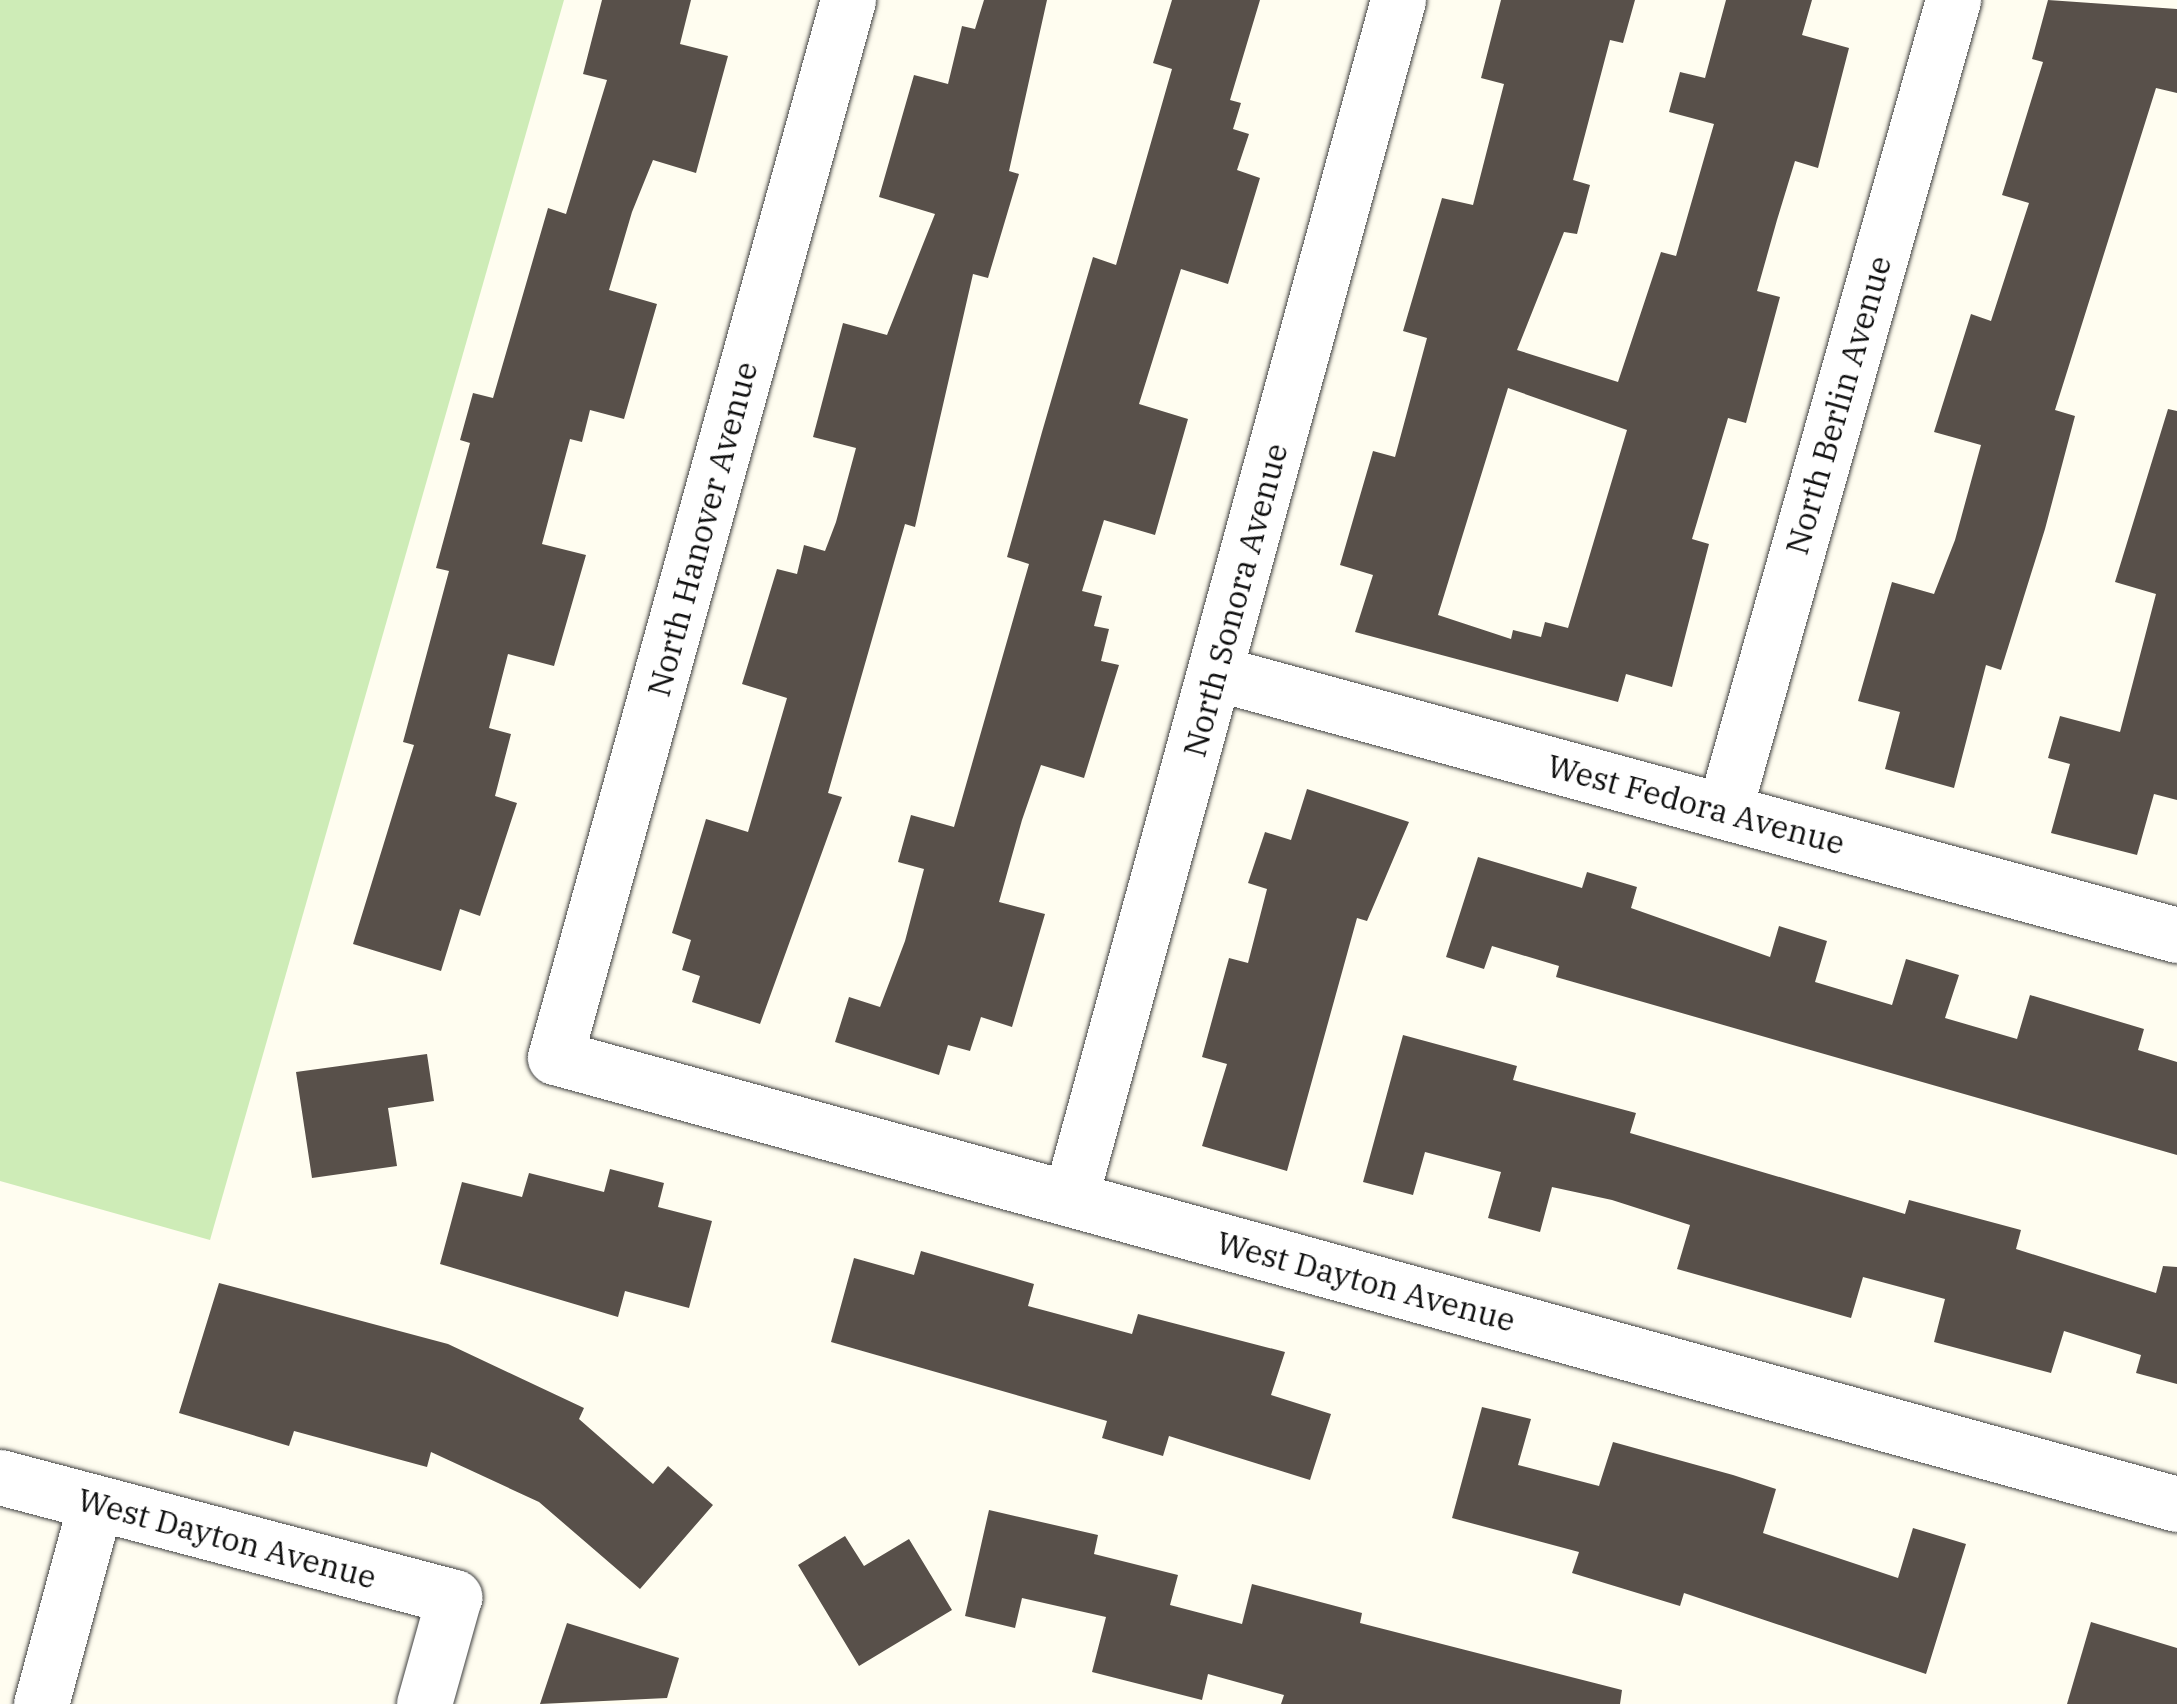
<!DOCTYPE html>
<html>
<head>
<meta charset="utf-8">
<style>
	body { margin:0 }
	#map { position:relative; width:2177px; height:1704px; overflow:hidden; background:#fffdf0; font-family:"IBM Plex Serif",serif }
	div>[style] { position:absolute }
	.green>* { inset:0; background:#ceecb7 }
	.building>* { inset:0; background:#58504a }
	.roads { filter:drop-shadow(0 0 2px #414141) drop-shadow(0 0 2px #414141) }
	.minor>* { height:55px; margin:-27.5px; padding:0 27.5px; transform-origin:27.5px; border-radius:27.5px; background:#fff }
	span { translate:-50% -50%; white-space:nowrap; text-align:center; line-height:1.15; -webkit-text-stroke:10px #fff; paint-order:stroke }
	.street-label { font-size:32px; color:#0e0e0e }
</style>
</head>
<body>
<div id="map">
	<div class="green">
		<div style="clip-path:polygon(0 0,564px 0,210px 1240px,0 1181px)"></div>
	</div>
	<div class="building">
		<div style="clip-path:polygon(602px 0,691px 0,680px 44px,728px 56px,696px 173px,653px 160px,632px 212px,609px 290px,657px 304px,624px 419px,590px 410px,582px 442px,570px 439px,542px 544px,586px 555px,554px 666px,508px 654px,489px 728px,511px 734px,495px 796px,517px 803px,480px 916px,460px 909px,441px 971px,353px 944px,414px 745px,403px 742px,449px 571px,436px 568px,470px 443px,460px 440px,473px 393px,493px 398px,548px 208px,566px 214px,607px 80px,583px 74px)"></div>
		<div style="clip-path:polygon(984px 0,1047px 0,1009px 171px,1019px 174px,988px 278px,973px 274px,915px 527px,905px 524px,828px 793px,842px 797px,760px 1024px,692px 1002px,700px 976px,682px 970px,691px 940px,672px 933px,706px 819px,748px 832px,787px 698px,742px 684px,777px 569px,797px 574px,804px 545px,825px 551px,836px 522px,856px 448px,813px 437px,843px 323px,887px 335px,935px 214px,879px 197px,914px 75px,948px 84px,962px 26px,975px 29px)"></div>
		<div style="clip-path:polygon(1172px 0,1260px 0,1230px 100px,1241px 103px,1233px 129px,1249px 134px,1237px 170px,1260px 178px,1228px 284px,1181px 269px,1139px 404px,1188px 419px,1155px 535px,1104px 520px,1082px 591px,1102px 596px,1094px 626px,1109px 629px,1101px 661px,1119px 665px,1084px 778px,1041px 765px,1022px 820px,999px 902px,1045px 914px,1012px 1027px,981px 1017px,970px 1051px,948px 1045px,939px 1075px,835px 1042px,849px 997px,880px 1007px,905px 941px,924px 869px,898px 862px,911px 815px,954px 827px,1029px 564px,1007px 557px,1042px 432px,1093px 257px,1116px 265px,1172px 69px,1153px 63px)"></div>
		<div style="clip-path:polygon(evenodd,1501px 0,1635px 0,1623px 43px,1610px 40px,1573px 180px,1590px 185px,1577px 234px,1564px 232px,1517px 350px,1618px 382px,1661px 252px,1676px 256px,1714px 124px,1669px 112px,1680px 72px,1705px 78px,1726px 0,1812px 0,1802px 35px,1849px 48px,1818px 168px,1795px 161px,1777px 220px,1757px 291px,1780px 297px,1746px 423px,1728px 418px,1692px 539px,1709px 544px,1672px 687px,1626px 674px,1618px 702px,1355px 632px,1373px 575px,1340px 565px,1373px 451px,1395px 457px,1427px 338px,1403px 331px,1442px 198px,1473px 205px,1504px 84px,1481px 78px,1501px 0,1508px 388px,1627px 430px,1568px 628px,1545px 622px,1541px 637px,1513px 630px,1511px 639px,1438px 615px,1508px 388px)"></div>
		<div style="clip-path:polygon(2048px 0,2177px 9px,2177px 93px,2156px 88px,2055px 410px,2075px 416px,2045px 529px,2001px 670px,1986px 665px,1954px 788px,1885px 769px,1900px 712px,1858px 701px,1892px 582px,1934px 594px,1955px 540px,1981px 445px,1934px 432px,1971px 314px,1991px 321px,2029px 203px,2002px 195px,2043px 62px,2032px 59px)"></div>
		<div style="clip-path:polygon(2168px 409px,2177px 411px,2177px 800px,2154px 794px,2137px 855px,2051px 833px,2070px 764px,2048px 758px,2060px 716px,2120px 732px,2156px 594px,2115px 582px)"></div>
		<div style="clip-path:polygon(1307px 789px,1409px 822px,1367px 921px,1357px 918px,1287px 1171px,1202px 1146px,1227px 1064px,1202px 1057px,1229px 958px,1248px 963px,1267px 889px,1248px 883px,1265px 832px,1291px 840px)"></div>
		<div style="clip-path:polygon(1478px 857px,1582px 888px,1587px 872px,1637px 887px,1631px 908px,1770px 957px,1779px 926px,1827px 941px,1815px 982px,1892px 1005px,1906px 959px,1959px 975px,1945px 1018px,2017px 1039px,2030px 995px,2144px 1029px,2138px 1050px,2177px 1062px,2177px 1155px,1556px 977px,1559px 966px,1492px 946px,1484px 969px,1446px 957px)"></div>
		<div style="clip-path:polygon(1403px 1035px,1517px 1066px,1513px 1080px,1636px 1113px,1630px 1133px,1905px 1214px,1909px 1200px,2021px 1230px,2016px 1249px,2156px 1293px,2163px 1266px,2177px 1267px,2177px 1384px,2136px 1373px,2141px 1355px,2064px 1331px,2051px 1373px,1934px 1342px,1945px 1299px,1863px 1277px,1851px 1318px,1677px 1269px,1690px 1225px,1612px 1200px,1552px 1187px,1540px 1232px,1488px 1218px,1501px 1172px,1425px 1152px,1413px 1195px,1363px 1182px)"></div>
		<div style="clip-path:polygon(427px 1054px,434px 1101px,388px 1108px,397px 1166px,312px 1178px,296px 1072px)"></div>
		<div style="clip-path:polygon(610px 1169px,664px 1183px,658px 1207px,712px 1221px,689px 1308px,625px 1291px,618px 1317px,440px 1264px,462px 1182px,522px 1197px,529px 1173px,604px 1192px)"></div>
		<div style="clip-path:polygon(921px 1251px,1034px 1284px,1028px 1306px,1132px 1334px,1138px 1314px,1285px 1352px,1271px 1395px,1331px 1414px,1310px 1480px,1169px 1436px,1163px 1456px,1102px 1438px,1107px 1421px,831px 1342px,854px 1258px,914px 1275px)"></div>
		<div style="clip-path:polygon(219px 1283px,448px 1344px,584px 1408px,579px 1419px,653px 1484px,668px 1466px,713px 1505px,640px 1589px,539px 1502px,431px 1452px,427px 1467px,294px 1431px,289px 1446px,179px 1413px)"></div>
		<div style="clip-path:polygon(1482px 1407px,1531px 1419px,1518px 1465px,1599px 1486px,1613px 1442px,1733px 1475px,1776px 1489px,1763px 1533px,1898px 1578px,1913px 1528px,1966px 1544px,1926px 1674px,1684px 1593px,1680px 1606px,1572px 1573px,1579px 1552px,1452px 1518px)"></div>
		<div style="clip-path:polygon(989px 1510px,1098px 1535px,1094px 1554px,1178px 1575px,1170px 1605px,1242px 1624px,1252px 1584px,1362px 1613px,1360px 1623px,1622px 1690px,1620px 1704px,1281px 1704px,1284px 1695px,1208px 1674px,1202px 1700px,1092px 1672px,1106px 1617px,1022px 1598px,1015px 1628px,965px 1616px)"></div>
		<div style="clip-path:polygon(845px 1536px,864px 1566px,909px 1539px,952px 1610px,859px 1666px,798px 1565px)"></div>
		<div style="clip-path:polygon(2091px 1622px,2177px 1648px,2177px 1704px,2067px 1704px)"></div>
		<div style="clip-path:polygon(567px 1623px,679px 1658px,667px 1698px,540px 1704px)"></div>
	</div>
	<div class="roads">
		<div class="minor">
			<div style="left:848px;top:0;width:1097px;rotate:105.49deg"></div>
			<div style="left:555px;top:1057px;width:1682px;rotate:15.41deg"></div>
			<div style="left:1216px;top:673px;width:996px;rotate:15.25deg"></div>
			<div style="left:1724px;top:811px;width:843px;rotate:-74.23deg"></div>
			<div style="left:1070px;top:1199px;width:1243px;rotate:-74.7deg"></div>
			<div style="left:0;top:1477px;width:470px;rotate:14.8deg"></div>
			<div style="left:454px;top:1597px;width:111px;rotate:105.7deg"></div>
			<div style="left:41px;top:1704px;width:206px;rotate:-74.8deg"></div>
		</div>
	</div>
	<div class="street-label">
		<span style="left:1838px;top:405px;rotate:-74deg">North Berlin Avenue</span>
		<span style="left:702px;top:529px;rotate:-75deg">North Hanover Avenue</span>
		<span style="left:1235px;top:600px;rotate:-75deg">North Sonora Avenue</span>
		<span style="left:1696px;top:804px;rotate:15deg">West Fedora Avenue</span>
		<span style="left:1366px;top:1281px;rotate:15deg">West Dayton Avenue</span>
		<span style="left:227px;top:1538px;rotate:15deg">West Dayton Avenue</span>
	</div>
</div>
</body>
</html>
